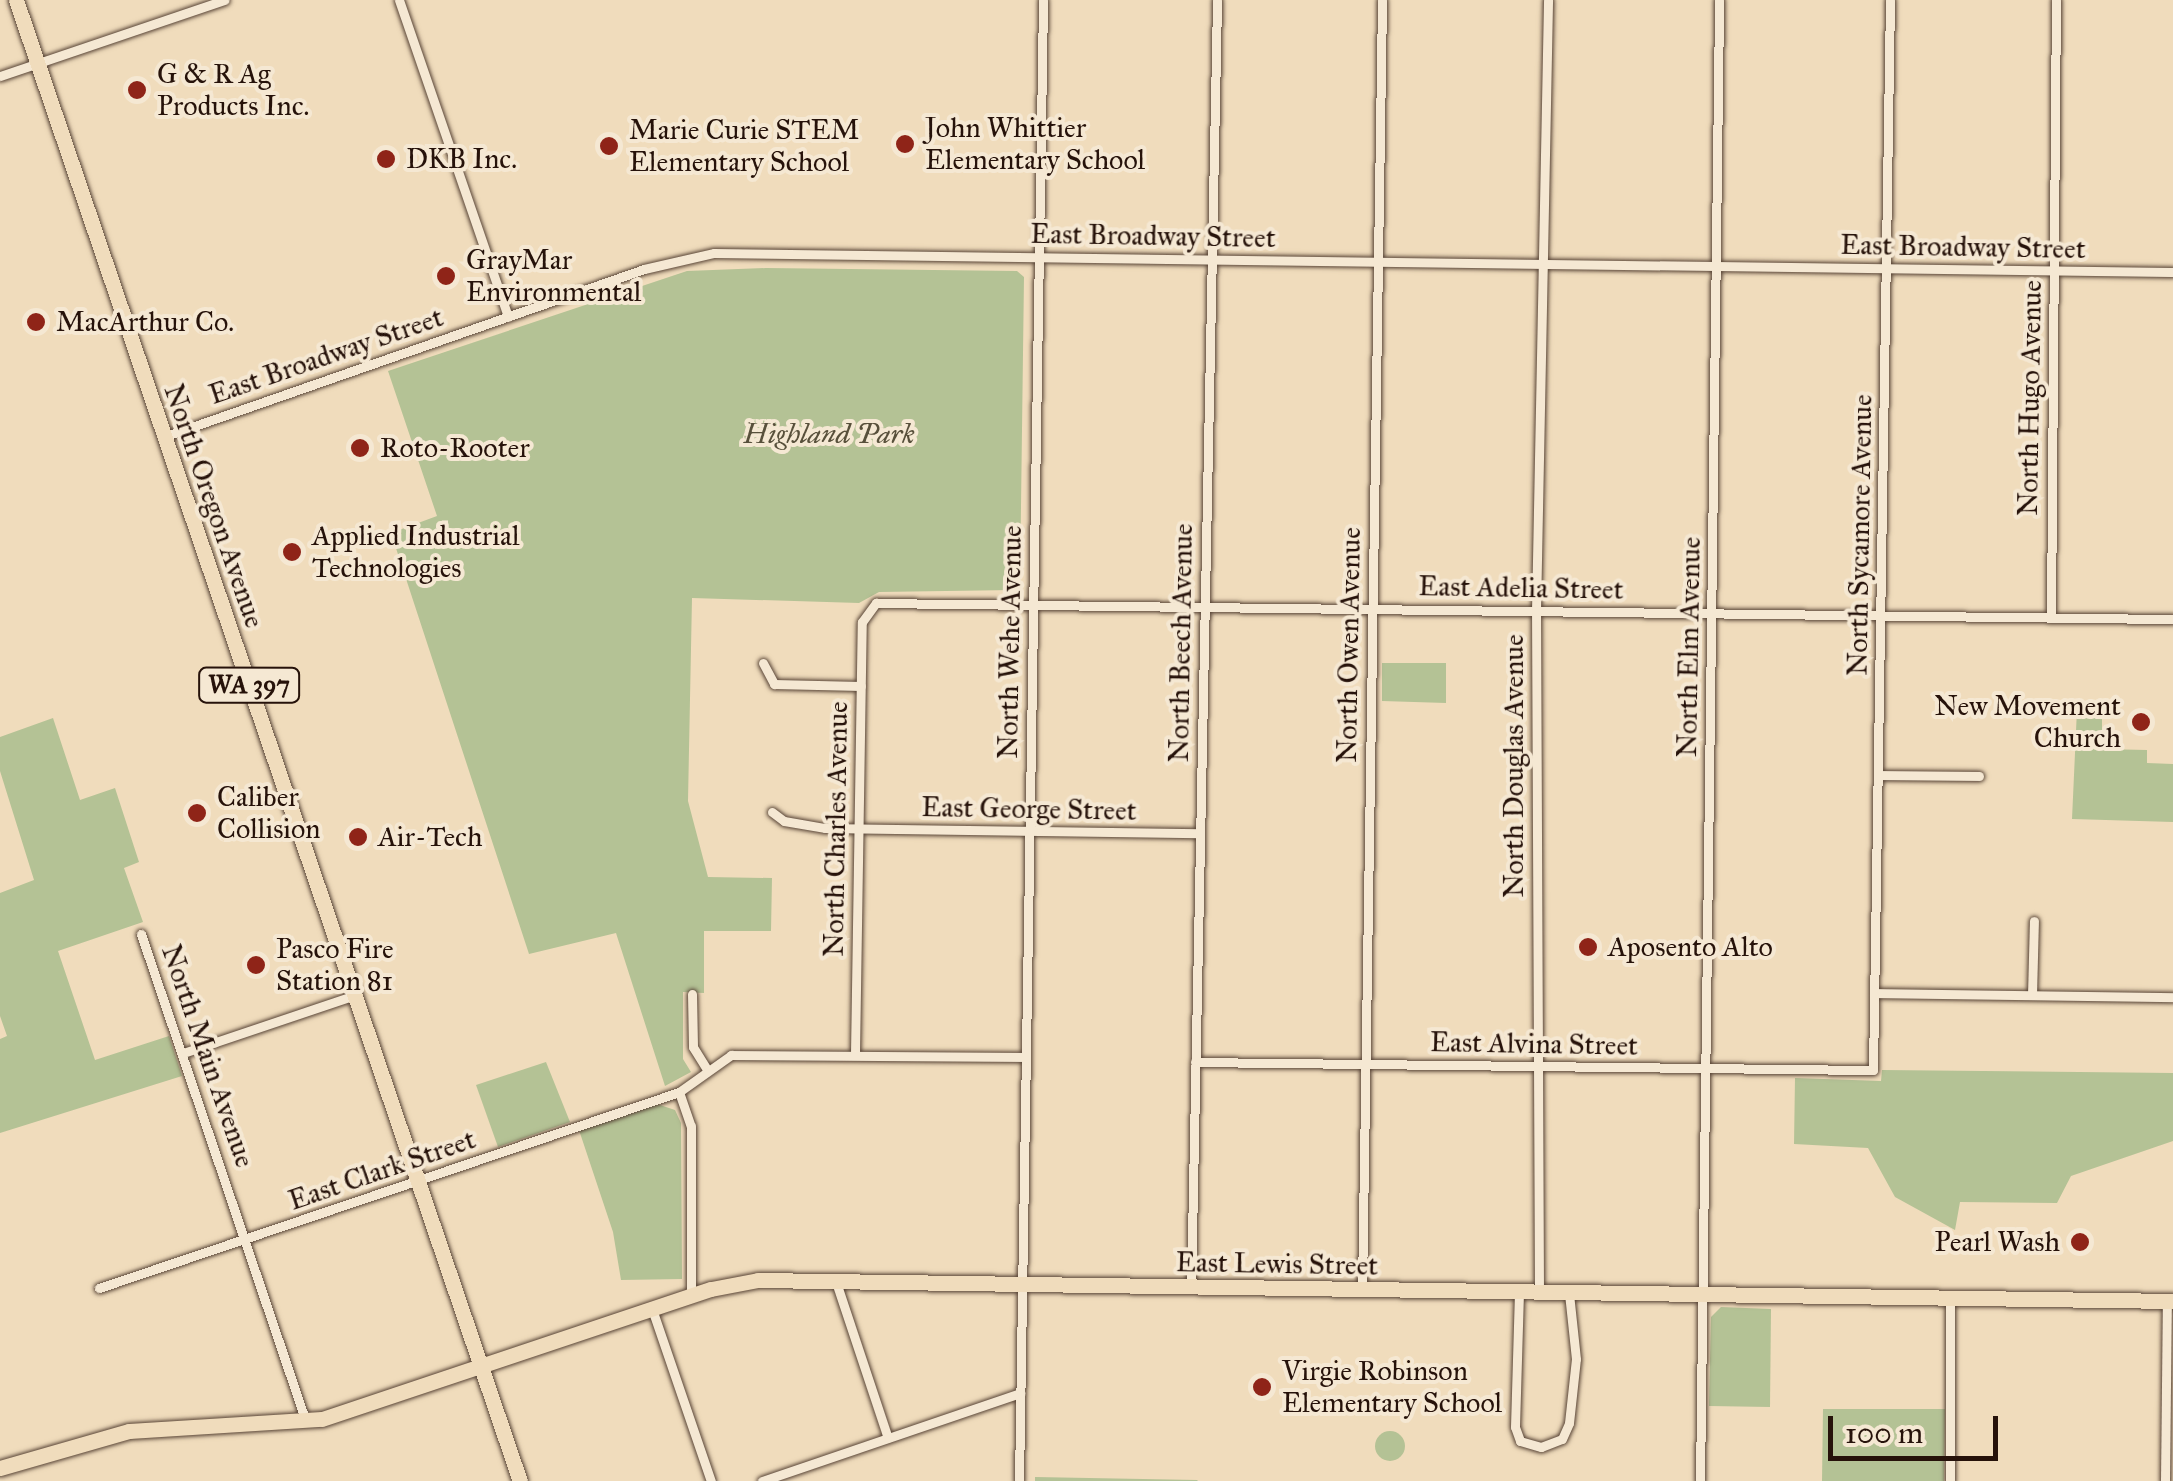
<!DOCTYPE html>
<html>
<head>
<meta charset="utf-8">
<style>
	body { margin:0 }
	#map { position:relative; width:2173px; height:1481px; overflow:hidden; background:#f0dcbc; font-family:"IM FELL Great Primer",serif }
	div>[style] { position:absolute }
	.green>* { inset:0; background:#b4c295 }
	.round { border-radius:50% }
	.roads { filter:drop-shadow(0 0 2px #584436) drop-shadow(0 0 2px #584436) }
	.street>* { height:9px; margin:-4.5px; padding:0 4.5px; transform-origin:4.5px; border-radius:4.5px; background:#f5e8d3 }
	.primary>* { height:15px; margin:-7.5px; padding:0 7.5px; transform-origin:7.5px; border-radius:7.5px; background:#f0dcbc }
	.dots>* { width:28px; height:28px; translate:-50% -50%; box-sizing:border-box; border:5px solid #f5e8d3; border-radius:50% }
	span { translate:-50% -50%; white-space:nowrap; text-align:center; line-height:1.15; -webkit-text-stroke:8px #f5e8d3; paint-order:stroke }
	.shield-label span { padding:2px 8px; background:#f5e8d3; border:2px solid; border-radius:8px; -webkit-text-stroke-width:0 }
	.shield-label { font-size:25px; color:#26120a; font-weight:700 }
	.poi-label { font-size:28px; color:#26120a }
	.left { translate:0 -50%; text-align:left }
	.right { translate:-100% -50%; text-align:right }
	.street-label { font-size:28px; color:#26120a }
	.park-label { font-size:28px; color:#58503b; font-style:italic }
	.scale { position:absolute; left:1828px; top:1416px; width:170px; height:45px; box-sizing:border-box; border:5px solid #26120a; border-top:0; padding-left:12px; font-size:30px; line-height:35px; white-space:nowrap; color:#26120a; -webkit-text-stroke:8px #f5e8d3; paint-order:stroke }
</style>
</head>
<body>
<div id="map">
	<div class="green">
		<div style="clip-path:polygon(766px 268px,1017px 271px,1024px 277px,1020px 583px,1013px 590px,879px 592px,859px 603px,692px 598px,688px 801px,708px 877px,772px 878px,771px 931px,704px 931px,704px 993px,683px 992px,683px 1059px,691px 1072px,665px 1086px,616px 933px,529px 954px,391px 533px,437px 516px,388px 371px,687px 271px)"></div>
		<div style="clip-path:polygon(1382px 663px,1446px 663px,1446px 703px,1382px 701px)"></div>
		<div style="clip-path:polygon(2077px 709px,2102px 709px,2102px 749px,2147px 750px,2147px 763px,2173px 764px,2173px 822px,2072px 819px)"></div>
		<div style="clip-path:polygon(53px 718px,80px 800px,115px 788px,139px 862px,124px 868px,143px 922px,58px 951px,95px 1060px,169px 1036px,182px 1076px,0 1133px,0 1039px,7px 1036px,0 1016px,0 893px,34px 880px,0 771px,0 737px)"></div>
		<div style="clip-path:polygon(546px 1062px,570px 1122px,498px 1147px,476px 1085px)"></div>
		<div style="clip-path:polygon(1882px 1070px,2173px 1073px,2173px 1141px,2071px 1176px,2057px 1203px,1960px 1202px,1955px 1230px,1895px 1197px,1868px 1148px,1794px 1144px,1795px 1078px,1881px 1081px)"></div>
		<div style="clip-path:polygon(657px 1104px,675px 1110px,681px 1123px,682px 1279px,621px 1280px,613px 1232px,579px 1130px)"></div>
		<div style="clip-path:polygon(1721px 1307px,1771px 1309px,1770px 1407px,1709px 1406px,1711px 1317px)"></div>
		<div style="clip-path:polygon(1823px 1409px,1945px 1409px,1944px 1481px,1822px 1481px)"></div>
		<div class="round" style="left:1375px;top:1431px;width:30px;height:30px"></div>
		<div style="clip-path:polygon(1035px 1477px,1197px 1480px,1198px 1481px,1035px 1481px)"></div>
	</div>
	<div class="roads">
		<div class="street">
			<div style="left:399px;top:0;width:335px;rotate:71deg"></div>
			<div style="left:0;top:76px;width:237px;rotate:-18.7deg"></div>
			<div style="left:163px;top:437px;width:509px;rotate:-19.25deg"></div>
			<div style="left:644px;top:269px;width:72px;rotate:-12.9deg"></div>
			<div style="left:714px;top:253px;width:1459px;rotate:0.75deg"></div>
			<div style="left:2051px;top:617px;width:617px;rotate:-89.54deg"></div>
			<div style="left:763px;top:663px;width:24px;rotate:62deg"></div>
			<div style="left:774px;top:684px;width:87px;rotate:1.3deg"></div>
			<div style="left:1879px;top:775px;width:100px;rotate:0.6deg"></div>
			<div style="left:772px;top:812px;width:15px;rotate:37deg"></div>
			<div style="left:784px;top:821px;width:42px;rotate:9.7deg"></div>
			<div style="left:825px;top:828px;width:375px;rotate:0.8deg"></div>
			<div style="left:141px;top:934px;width:515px;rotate:71.32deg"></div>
			<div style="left:1874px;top:993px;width:299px;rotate:0.8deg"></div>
			<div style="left:692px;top:994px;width:53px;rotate:88.9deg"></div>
			<div style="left:693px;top:1047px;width:26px;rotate:58deg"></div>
			<div style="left:2032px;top:995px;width:74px;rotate:-88.5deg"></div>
			<div style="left:183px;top:1053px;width:182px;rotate:-18.6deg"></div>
			<div style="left:855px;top:1054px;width:432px;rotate:-89.1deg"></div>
			<div style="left:862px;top:622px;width:24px;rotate:-54deg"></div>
			<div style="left:876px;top:603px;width:1297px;rotate:0.71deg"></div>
			<div style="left:1195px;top:1062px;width:678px;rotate:0.68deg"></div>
			<div style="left:1873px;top:1070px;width:1070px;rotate:-89.09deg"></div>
			<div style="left:679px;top:1092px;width:36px;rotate:71deg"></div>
			<div style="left:691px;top:1126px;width:170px;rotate:90deg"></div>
			<div style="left:836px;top:1282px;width:164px;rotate:71.6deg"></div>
			<div style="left:1191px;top:1287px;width:1287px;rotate:-88.84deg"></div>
			<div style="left:99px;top:1288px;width:612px;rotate:-18.67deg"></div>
			<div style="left:679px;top:1092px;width:64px;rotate:-35.4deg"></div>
			<div style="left:731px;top:1055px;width:294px;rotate:0.4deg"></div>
			<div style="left:1362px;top:1290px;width:1290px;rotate:-89.11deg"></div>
			<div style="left:1519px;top:1292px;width:135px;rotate:91.7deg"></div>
			<div style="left:1515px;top:1427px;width:15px;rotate:70deg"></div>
			<div style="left:1520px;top:1441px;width:22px;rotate:16deg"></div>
			<div style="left:1541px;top:1447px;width:22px;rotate:-21deg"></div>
			<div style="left:1562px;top:1439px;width:17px;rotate:-66deg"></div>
			<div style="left:1569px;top:1423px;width:64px;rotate:-83.8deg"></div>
			<div style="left:1576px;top:1359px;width:66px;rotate:-96.1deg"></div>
			<div style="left:1539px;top:1292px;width:681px;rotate:-90.25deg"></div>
			<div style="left:1536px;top:611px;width:611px;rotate:-88.87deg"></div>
			<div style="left:652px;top:1309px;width:182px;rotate:71.1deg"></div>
			<div style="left:762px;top:1481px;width:273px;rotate:-18.8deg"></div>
			<div style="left:1019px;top:1481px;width:1481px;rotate:-89.07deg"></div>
			<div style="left:1700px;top:1481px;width:1481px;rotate:-89.26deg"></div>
			<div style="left:1950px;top:1481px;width:183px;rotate:-90deg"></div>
			<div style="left:2165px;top:1481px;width:180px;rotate:-89.4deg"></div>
		</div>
		<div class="primary">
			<div style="left:16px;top:0;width:1564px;rotate:71.21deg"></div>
			<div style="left:0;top:1468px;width:134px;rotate:-16deg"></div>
			<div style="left:129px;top:1431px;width:193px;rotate:-3.6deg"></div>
			<div style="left:322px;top:1419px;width:410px;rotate:-18.5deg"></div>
			<div style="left:711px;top:1289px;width:48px;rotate:-10.8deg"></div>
			<div style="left:758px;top:1280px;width:1415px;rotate:0.85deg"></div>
		</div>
	</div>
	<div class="dots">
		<div style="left:137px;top:90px;background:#8f2418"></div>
		<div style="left:905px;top:144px;background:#8f2418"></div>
		<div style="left:609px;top:146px;background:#8f2418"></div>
		<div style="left:386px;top:159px;background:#8f2418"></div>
		<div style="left:446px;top:276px;background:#8f2418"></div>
		<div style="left:36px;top:322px;background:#8f2418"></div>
		<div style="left:360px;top:448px;background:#8f2418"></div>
		<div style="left:292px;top:552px;background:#8f2418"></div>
		<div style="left:2141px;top:722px;background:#8f2418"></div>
		<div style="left:197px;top:813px;background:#8f2418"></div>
		<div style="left:358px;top:837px;background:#8f2418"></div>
		<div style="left:1588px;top:947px;background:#8f2418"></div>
		<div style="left:256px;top:965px;background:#8f2418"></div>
		<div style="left:2080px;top:1242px;background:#8f2418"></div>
		<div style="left:1262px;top:1387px;background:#8f2418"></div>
	</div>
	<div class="shield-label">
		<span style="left:249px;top:685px">WA 397</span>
	</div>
	<div class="poi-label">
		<span class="left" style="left:157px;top:90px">G &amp; R Ag<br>Products Inc.</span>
		<span class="left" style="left:925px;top:144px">John Whittier<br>Elementary School</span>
		<span class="left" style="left:629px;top:146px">Marie Curie STEM<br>Elementary School</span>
		<span class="left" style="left:406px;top:159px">DKB Inc.</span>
		<span class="left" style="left:466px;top:276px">GrayMar<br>Environmental</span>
		<span class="left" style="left:56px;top:322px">MacArthur Co.</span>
		<span class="left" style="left:380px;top:448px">Roto-Rooter</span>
		<span class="left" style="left:312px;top:552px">Applied Industrial<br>Technologies</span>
		<span class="right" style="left:2121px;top:722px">New Movement<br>Church</span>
		<span class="left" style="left:217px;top:813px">Caliber<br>Collision</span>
		<span class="left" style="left:378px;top:837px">Air-Tech</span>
		<span class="left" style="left:1608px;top:947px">Aposento Alto</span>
		<span class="left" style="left:276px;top:965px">Pasco Fire<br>Station 81</span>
		<span class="right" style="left:2060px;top:1242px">Pearl Wash</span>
		<span class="left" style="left:1282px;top:1387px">Virgie Robinson<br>Elementary School</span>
	</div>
	<div class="street-label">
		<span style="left:1153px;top:236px;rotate:1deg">East Broadway Street</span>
		<span style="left:1963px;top:247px;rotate:1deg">East Broadway Street</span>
		<span style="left:326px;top:356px;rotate:-19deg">East Broadway Street</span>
		<span style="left:2030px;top:398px;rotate:-89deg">North Hugo Avenue</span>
		<span style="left:214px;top:506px;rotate:71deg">North Oregon Avenue</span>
		<span style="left:1860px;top:535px;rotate:-89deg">North Sycamore Avenue</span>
		<span style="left:1521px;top:588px;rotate:1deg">East Adelia Street</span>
		<span style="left:1010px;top:642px;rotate:-89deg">North Wehe Avenue</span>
		<span style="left:1181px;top:643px;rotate:-89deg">North Beech Avenue</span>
		<span style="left:1349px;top:645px;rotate:-89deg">North Owen Avenue</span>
		<span style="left:1689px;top:647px;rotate:-89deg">North Elm Avenue</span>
		<span style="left:1514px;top:766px;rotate:-90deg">North Douglas Avenue</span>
		<span style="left:1029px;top:809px;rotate:1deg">East George Street</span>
		<span style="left:836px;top:829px;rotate:-89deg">North Charles Avenue</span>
		<span style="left:1534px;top:1044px;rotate:1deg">East Alvina Street</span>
		<span style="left:208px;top:1056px;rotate:71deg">North Main Avenue</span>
		<span style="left:382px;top:1170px;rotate:-19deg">East Clark Street</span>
		<span style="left:1277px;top:1264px;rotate:1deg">East Lewis Street</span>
	</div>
	<div class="park-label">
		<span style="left:829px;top:434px">Highland Park</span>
	</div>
	<div class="scale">100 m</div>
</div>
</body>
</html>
